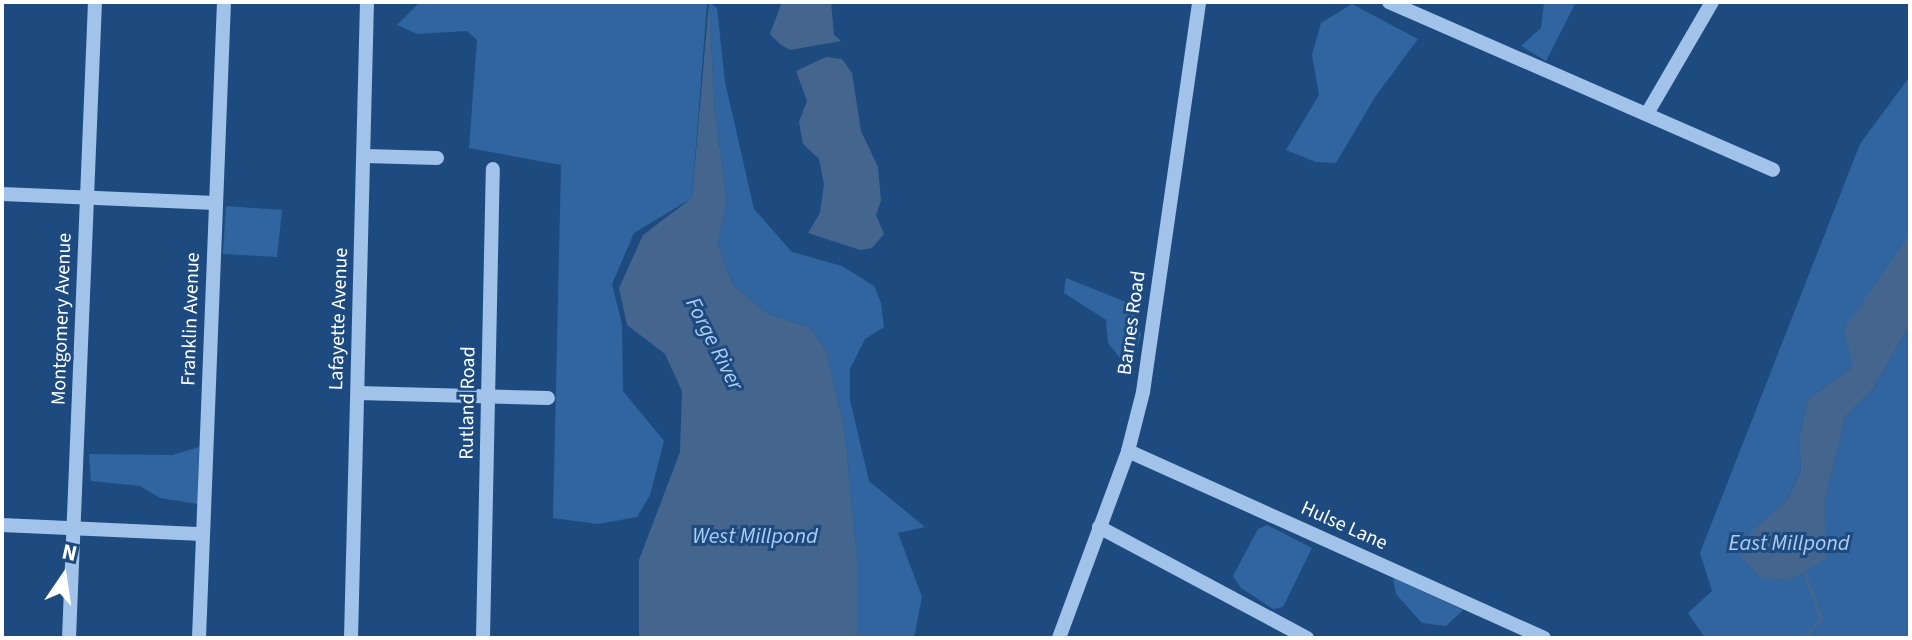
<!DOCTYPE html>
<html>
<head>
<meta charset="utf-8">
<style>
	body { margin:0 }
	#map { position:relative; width:1912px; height:640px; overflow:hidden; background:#1d4b80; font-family:"Source Sans 3",sans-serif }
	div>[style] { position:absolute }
	.green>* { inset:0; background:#30659f }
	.water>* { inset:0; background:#44668e }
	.stream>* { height:3px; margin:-1.5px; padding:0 1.5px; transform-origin:1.5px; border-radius:1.5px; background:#44668e }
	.minor>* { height:14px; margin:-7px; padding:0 7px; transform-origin:7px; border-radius:7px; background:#a1c3e9 }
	span { translate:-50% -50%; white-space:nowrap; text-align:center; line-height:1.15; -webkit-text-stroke:6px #1d4b80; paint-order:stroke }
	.street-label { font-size:20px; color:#fff }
	.water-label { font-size:22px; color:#adcdf1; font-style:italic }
	.frame { position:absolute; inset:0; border:4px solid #fff; pointer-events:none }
	.north { position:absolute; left:24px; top:536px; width:80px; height:80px; -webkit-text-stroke:6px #1d4b80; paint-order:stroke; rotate:13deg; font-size:22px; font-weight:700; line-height:32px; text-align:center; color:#fff }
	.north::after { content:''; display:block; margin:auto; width:28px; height:36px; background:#fff; clip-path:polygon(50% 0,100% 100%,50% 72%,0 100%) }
</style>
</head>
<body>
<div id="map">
	<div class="green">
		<div style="clip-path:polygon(420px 2px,707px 2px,692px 198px,634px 233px,612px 284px,622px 324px,623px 391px,664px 441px,650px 495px,637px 517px,598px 524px,553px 518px,561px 165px,469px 148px,477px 40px,467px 31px,417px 34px,397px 25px)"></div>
		<div style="clip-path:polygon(709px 2px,717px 8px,725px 82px,754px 209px,792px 252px,842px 266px,874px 286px,881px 303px,884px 327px,865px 339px,850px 369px,850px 400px,869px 481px,925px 527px,898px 533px,922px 597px,914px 638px,857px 638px,857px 559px,845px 432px,826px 350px,811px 328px,767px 313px,733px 285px,718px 245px,727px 199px,715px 114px)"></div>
		<div style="clip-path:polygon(1544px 2px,1576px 2px,1546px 61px,1521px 46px,1541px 28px)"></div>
		<div style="clip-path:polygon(1352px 4px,1418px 39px,1375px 97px,1336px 163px,1316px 162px,1286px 150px,1319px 95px,1312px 55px,1321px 23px)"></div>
		<div style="clip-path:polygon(1910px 76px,1910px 234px,1881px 282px,1853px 367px,1808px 399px,1799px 438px,1801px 470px,1787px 500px,1774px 513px,1827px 558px,1825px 501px,1845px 417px,1873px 389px,1910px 324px,1910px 638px,1705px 638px,1688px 613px,1712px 591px,1700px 553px,1860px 144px)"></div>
		<div style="clip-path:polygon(226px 206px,282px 210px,277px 257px,223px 254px)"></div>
		<div style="clip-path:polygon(1066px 278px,1131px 304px,1141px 334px,1131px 372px,1108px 343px,1106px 320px,1064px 293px)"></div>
		<div style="clip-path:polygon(199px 447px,198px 504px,160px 498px,140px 486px,91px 481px,89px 454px,172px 455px)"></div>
		<div style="clip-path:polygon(1267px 525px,1312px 548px,1283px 607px,1273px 609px,1241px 588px,1233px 576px,1258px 529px)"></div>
		<div style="clip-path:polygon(1393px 578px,1463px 610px,1446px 626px,1422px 623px,1396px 594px)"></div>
	</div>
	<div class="water">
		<div style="clip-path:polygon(709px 2px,715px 114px,727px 199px,718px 245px,733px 285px,767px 313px,811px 328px,826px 350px,845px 432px,857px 559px,857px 638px,639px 638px,639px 560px,680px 452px,682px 391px,665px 354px,627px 325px,619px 288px,643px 235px,692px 198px)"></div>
		<div style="clip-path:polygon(782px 2px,831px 2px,834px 35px,841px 41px,790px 50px,780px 44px,770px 34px)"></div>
		<div style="clip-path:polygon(826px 57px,842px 59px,852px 73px,861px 131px,878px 167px,881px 201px,876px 215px,884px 234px,872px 248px,860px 250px,808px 233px,820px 213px,824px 184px,819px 159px,803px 144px,799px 122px,807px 101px,796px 71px)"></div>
		<div style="clip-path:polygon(1910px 234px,1910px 324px,1873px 389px,1845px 417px,1825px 501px,1827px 558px,1790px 580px,1761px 578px,1741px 557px,1750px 533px,1787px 500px,1801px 470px,1799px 438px,1808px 399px,1853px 367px,1844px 329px)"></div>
	</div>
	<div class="stream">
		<div style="left:1803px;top:638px;width:26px;rotate:-47deg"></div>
		<div style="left:1821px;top:619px;width:51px;rotate:-109.5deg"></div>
	</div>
	<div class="minor">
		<div style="left:1389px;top:2px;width:419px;rotate:23.6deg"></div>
		<div style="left:1648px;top:112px;width:127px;rotate:-59.8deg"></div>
		<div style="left:365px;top:156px;width:72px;rotate:1.6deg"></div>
		<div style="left:2px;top:194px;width:213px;rotate:2.4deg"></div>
		<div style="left:358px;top:393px;width:190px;rotate:1.5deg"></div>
		<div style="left:1128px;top:451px;width:456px;rotate:24.2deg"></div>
		<div style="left:2px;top:525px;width:201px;rotate:2.6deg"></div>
		<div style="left:1099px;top:527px;width:236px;rotate:28.1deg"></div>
		<div style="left:69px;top:638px;width:637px;rotate:-87.66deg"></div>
		<div style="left:199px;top:638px;width:636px;rotate:-87.75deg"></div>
		<div style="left:351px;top:638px;width:636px;rotate:-88.56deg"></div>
		<div style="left:483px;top:638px;width:469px;rotate:-88.8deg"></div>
		<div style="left:1059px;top:638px;width:199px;rotate:-69.7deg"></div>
		<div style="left:1128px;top:451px;width:61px;rotate:-75.7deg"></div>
		<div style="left:1143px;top:392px;width:394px;rotate:-81.8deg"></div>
	</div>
	<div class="street-label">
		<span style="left:62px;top:319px;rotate:-88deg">Montgomery Avenue</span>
		<span style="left:191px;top:319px;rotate:-88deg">Franklin Avenue</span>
		<span style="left:339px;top:319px;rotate:-88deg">Lafayette Avenue</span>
		<span style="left:1132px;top:323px;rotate:-82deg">Barnes Road</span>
		<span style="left:468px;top:403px;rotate:-89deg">Rutland Road</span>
		<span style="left:1344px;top:526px;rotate:24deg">Hulse Lane</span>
	</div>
	<div class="water-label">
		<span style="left:714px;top:344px;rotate:63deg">Forge River</span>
		<span style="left:755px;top:537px">West Millpond</span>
		<span style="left:1789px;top:544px">East Millpond</span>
	</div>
	<div class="frame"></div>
	<div class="north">N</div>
</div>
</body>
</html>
